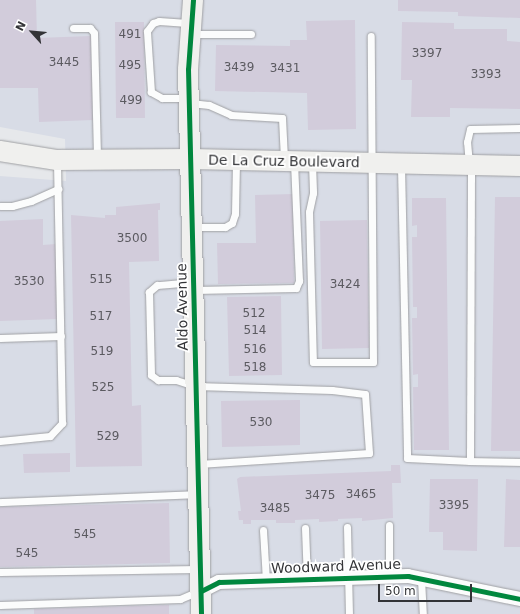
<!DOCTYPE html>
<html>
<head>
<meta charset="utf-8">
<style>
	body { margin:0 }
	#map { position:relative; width:520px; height:614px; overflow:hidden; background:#e6e8eb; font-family:"DejaVu Sans",sans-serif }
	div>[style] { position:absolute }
	.built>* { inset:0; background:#d8dce6 }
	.building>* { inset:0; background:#d2ccdb }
	.roads { filter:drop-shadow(0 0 1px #9fa0a3) drop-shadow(0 0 1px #9fa0a3) }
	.lane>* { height:7px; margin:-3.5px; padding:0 3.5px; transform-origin:3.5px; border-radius:3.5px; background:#fbfcfc }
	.street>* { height:14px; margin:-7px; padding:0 7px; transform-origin:7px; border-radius:7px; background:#fbfcfc }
	.secondary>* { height:20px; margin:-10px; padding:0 10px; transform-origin:10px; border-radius:10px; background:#f0f0ee }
	.cycleway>* { height:5px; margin:-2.5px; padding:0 2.5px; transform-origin:2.5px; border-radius:2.5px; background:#00873e }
	span { translate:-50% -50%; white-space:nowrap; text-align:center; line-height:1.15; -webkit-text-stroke:3.5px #fff; paint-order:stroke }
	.number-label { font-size:12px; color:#5b5a60 }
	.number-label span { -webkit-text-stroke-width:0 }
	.street-label { font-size:14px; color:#333437 }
	.north { position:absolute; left:12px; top:12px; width:40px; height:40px; -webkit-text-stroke:3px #fff; paint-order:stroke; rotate:297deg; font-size:11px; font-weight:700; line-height:16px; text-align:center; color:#333437 }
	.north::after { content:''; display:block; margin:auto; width:14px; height:18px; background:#333437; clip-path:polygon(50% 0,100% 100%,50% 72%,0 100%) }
	.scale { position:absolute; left:378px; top:584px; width:94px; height:18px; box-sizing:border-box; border:2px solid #333437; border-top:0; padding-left:5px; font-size:12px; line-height:14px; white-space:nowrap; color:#333437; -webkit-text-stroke:3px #fff; paint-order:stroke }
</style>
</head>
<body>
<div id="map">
	<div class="built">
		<div style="clip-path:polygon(0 0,520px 0,520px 614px,0 614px,0 176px,66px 181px,65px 139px,0 127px)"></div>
	</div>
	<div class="building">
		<div style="clip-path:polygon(0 0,36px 0,37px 38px,91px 36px,93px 120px,39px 122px,38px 88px,0 88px)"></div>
		<div style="clip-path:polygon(398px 0,520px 0,520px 18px,458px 16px,458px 12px,398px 11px)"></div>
		<div style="clip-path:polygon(355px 20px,356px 129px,308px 130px,307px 93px,215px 91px,216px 45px,290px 46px,290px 40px,307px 40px,306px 21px)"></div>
		<div style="clip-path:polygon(115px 22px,144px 22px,145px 118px,116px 118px)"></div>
		<div style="clip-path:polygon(402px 22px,454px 23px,454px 29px,507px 29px,507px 41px,520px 42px,520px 109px,450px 108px,450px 117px,411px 117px,412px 80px,401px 80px)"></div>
		<div style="clip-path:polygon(293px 194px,294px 283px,218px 284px,217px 243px,256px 243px,255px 195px)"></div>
		<div style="clip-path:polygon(495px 197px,520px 197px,520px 451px,491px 451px)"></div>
		<div style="clip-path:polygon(412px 198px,446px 198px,449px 450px,414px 450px,413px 387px,418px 387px,418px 374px,413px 375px,412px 318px,417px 318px,417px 307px,413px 307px,412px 237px,417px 237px,417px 225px,412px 226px)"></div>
		<div style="clip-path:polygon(160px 203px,160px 210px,158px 210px,159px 261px,129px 262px,132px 406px,141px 405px,142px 466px,76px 467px,71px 215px,105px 218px,105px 215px,116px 215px,116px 207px)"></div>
		<div style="clip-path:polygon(43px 219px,43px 245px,56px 244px,58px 319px,0 321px,0 221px)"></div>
		<div style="clip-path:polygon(367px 220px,369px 348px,322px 349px,320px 221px)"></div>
		<div style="clip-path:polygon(281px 296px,282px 375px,229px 376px,227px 297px)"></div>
		<div style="clip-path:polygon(300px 400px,300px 445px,222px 447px,221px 401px)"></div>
		<div style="clip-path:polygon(70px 453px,70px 472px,24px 473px,23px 454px)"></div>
		<div style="clip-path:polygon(391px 465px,400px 465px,401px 483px,392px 483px,393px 518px,362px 521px,362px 518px,338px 519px,338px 521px,319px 522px,319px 519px,295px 520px,295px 523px,276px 523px,276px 520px,251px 520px,251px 524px,243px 524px,243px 520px,239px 520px,238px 511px,241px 511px,237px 479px,240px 477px,391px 471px)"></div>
		<div style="clip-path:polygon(430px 479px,478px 479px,477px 551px,443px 550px,443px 532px,429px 532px)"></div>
		<div style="clip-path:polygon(506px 479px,520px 480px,520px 547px,504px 547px)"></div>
		<div style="clip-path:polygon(169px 503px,170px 563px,0 567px,0 507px)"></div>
		<div style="clip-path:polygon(169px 605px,169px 614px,34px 614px,34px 609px)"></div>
	</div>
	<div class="roads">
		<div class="lane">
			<div style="left:73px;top:28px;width:17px"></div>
			<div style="left:90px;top:28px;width:6px;rotate:51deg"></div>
			<div style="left:94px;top:33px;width:125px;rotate:88.6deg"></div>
			<div style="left:193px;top:34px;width:58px"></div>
			<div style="left:187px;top:98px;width:25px;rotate:180deg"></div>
			<div style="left:162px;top:98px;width:13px;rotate:-151deg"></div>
			<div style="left:151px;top:92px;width:61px;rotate:-93.8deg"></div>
			<div style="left:147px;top:31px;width:10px;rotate:-53deg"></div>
			<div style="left:153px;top:23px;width:6px;rotate:-18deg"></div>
			<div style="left:159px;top:21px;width:32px;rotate:4deg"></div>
			<div style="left:190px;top:103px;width:19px;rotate:6deg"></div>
			<div style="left:209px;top:105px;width:24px;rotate:24deg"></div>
			<div style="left:231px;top:115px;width:51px;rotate:3.4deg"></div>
			<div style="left:282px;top:118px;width:41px;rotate:87.2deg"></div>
			<div style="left:312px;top:163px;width:30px;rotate:88deg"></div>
			<div style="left:313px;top:193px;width:19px;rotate:102deg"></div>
			<div style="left:309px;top:212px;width:150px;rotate:88.5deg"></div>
			<div style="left:313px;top:362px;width:60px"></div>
			<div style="left:373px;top:362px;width:326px;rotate:-90.4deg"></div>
			<div style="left:469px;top:164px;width:22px;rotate:-95deg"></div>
			<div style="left:467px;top:142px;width:13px;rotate:-77deg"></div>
			<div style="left:470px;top:129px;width:50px;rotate:-1.1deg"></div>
			<div style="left:401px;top:166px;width:292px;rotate:88.8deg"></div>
			<div style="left:407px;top:458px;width:63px;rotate:2.7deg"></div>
			<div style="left:470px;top:461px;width:294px;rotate:-89.8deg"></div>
			<div style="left:0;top:206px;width:12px"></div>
			<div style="left:12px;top:206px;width:20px;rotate:-15deg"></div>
			<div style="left:31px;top:201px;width:30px;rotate:-24deg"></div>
			<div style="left:194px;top:227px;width:31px"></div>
			<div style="left:225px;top:227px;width:8px;rotate:-30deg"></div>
			<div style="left:232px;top:223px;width:9px;rotate:-72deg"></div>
			<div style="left:235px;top:214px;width:53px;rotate:-88.9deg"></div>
			<div style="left:193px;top:282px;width:36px;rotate:175deg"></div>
			<div style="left:157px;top:285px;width:11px;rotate:139deg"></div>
			<div style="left:149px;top:292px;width:83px;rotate:88.6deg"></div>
			<div style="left:151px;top:375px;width:9px;rotate:36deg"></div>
			<div style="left:158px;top:380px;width:18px"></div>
			<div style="left:176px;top:380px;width:20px;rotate:18deg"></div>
			<div style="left:195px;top:386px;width:137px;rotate:1.7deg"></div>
			<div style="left:332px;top:390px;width:33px;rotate:7deg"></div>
			<div style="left:365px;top:394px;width:59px;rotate:86.1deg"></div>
			<div style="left:369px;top:453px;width:171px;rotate:176.3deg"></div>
			<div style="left:194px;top:290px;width:102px;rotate:-1.1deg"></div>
			<div style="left:296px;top:288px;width:8px;rotate:-67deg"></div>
			<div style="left:299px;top:281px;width:119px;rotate:-92.4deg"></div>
			<div style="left:0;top:338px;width:61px;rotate:-1.9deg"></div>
			<div style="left:0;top:441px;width:50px;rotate:-5.7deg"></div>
			<div style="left:50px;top:436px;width:18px;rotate:-47deg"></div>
			<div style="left:62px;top:423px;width:262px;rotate:-91.1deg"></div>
			<div style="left:470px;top:461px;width:50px;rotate:1.1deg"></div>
			<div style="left:0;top:502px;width:196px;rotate:-2.3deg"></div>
			<div style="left:389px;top:525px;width:52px;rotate:90deg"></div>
			<div style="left:347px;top:527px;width:87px;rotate:88.7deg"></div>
			<div style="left:305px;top:528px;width:51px;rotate:87.8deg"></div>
			<div style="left:263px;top:530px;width:50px;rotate:86.6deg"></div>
			<div style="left:0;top:572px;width:198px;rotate:-0.9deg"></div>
			<div style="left:421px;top:579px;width:35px;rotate:87deg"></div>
			<div style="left:0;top:605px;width:180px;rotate:-1.9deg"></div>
			<div style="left:180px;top:599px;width:21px;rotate:-23deg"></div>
		</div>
		<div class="street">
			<div style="left:201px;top:591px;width:20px;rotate:-27deg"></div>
			<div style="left:219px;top:582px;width:189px;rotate:-1.8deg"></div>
			<div style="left:408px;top:576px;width:114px;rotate:11.6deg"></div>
		</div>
		<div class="secondary">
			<div style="left:193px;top:0;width:69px;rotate:94.1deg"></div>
			<div style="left:188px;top:69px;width:545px;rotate:88.63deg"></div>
			<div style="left:0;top:151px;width:58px;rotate:9deg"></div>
			<div style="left:57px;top:160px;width:133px;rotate:-0.4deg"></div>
			<div style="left:190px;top:159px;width:330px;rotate:1.2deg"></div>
		</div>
	</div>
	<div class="cycleway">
		<div style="left:193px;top:0;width:69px;rotate:94.1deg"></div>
		<div style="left:188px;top:69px;width:545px;rotate:88.63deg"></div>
		<div style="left:201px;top:591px;width:20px;rotate:-27deg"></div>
		<div style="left:219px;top:582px;width:189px;rotate:-1.8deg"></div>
		<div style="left:408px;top:576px;width:114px;rotate:11.6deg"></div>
	</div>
	<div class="number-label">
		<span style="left:130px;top:35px">491</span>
		<span style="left:427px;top:54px">3397</span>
		<span style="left:64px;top:63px">3445</span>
		<span style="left:130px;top:66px">495</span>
		<span style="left:239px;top:68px">3439</span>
		<span style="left:285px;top:69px">3431</span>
		<span style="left:486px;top:75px">3393</span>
		<span style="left:131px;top:101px">499</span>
		<span style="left:132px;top:239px">3500</span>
		<span style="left:101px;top:280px">515</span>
		<span style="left:29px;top:282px">3530</span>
		<span style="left:345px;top:285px">3424</span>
		<span style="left:254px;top:314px">512</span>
		<span style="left:101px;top:317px">517</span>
		<span style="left:255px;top:331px">514</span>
		<span style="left:255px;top:350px">516</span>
		<span style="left:102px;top:352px">519</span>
		<span style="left:255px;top:368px">518</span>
		<span style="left:103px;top:388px">525</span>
		<span style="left:261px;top:423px">530</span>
		<span style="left:108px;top:437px">529</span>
		<span style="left:361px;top:495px">3465</span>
		<span style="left:320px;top:496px">3475</span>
		<span style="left:454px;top:506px">3395</span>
		<span style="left:275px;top:509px">3485</span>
		<span style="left:85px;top:535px">545</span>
		<span style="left:27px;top:554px">545</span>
	</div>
	<div class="street-label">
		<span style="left:284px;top:161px;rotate:1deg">De La Cruz Boulevard</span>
		<span style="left:182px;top:307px;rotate:-91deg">Aldo Avenue</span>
		<span style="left:336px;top:566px;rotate:-2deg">Woodward Avenue</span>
	</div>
	<div class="north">N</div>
	<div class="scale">50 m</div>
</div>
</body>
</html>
